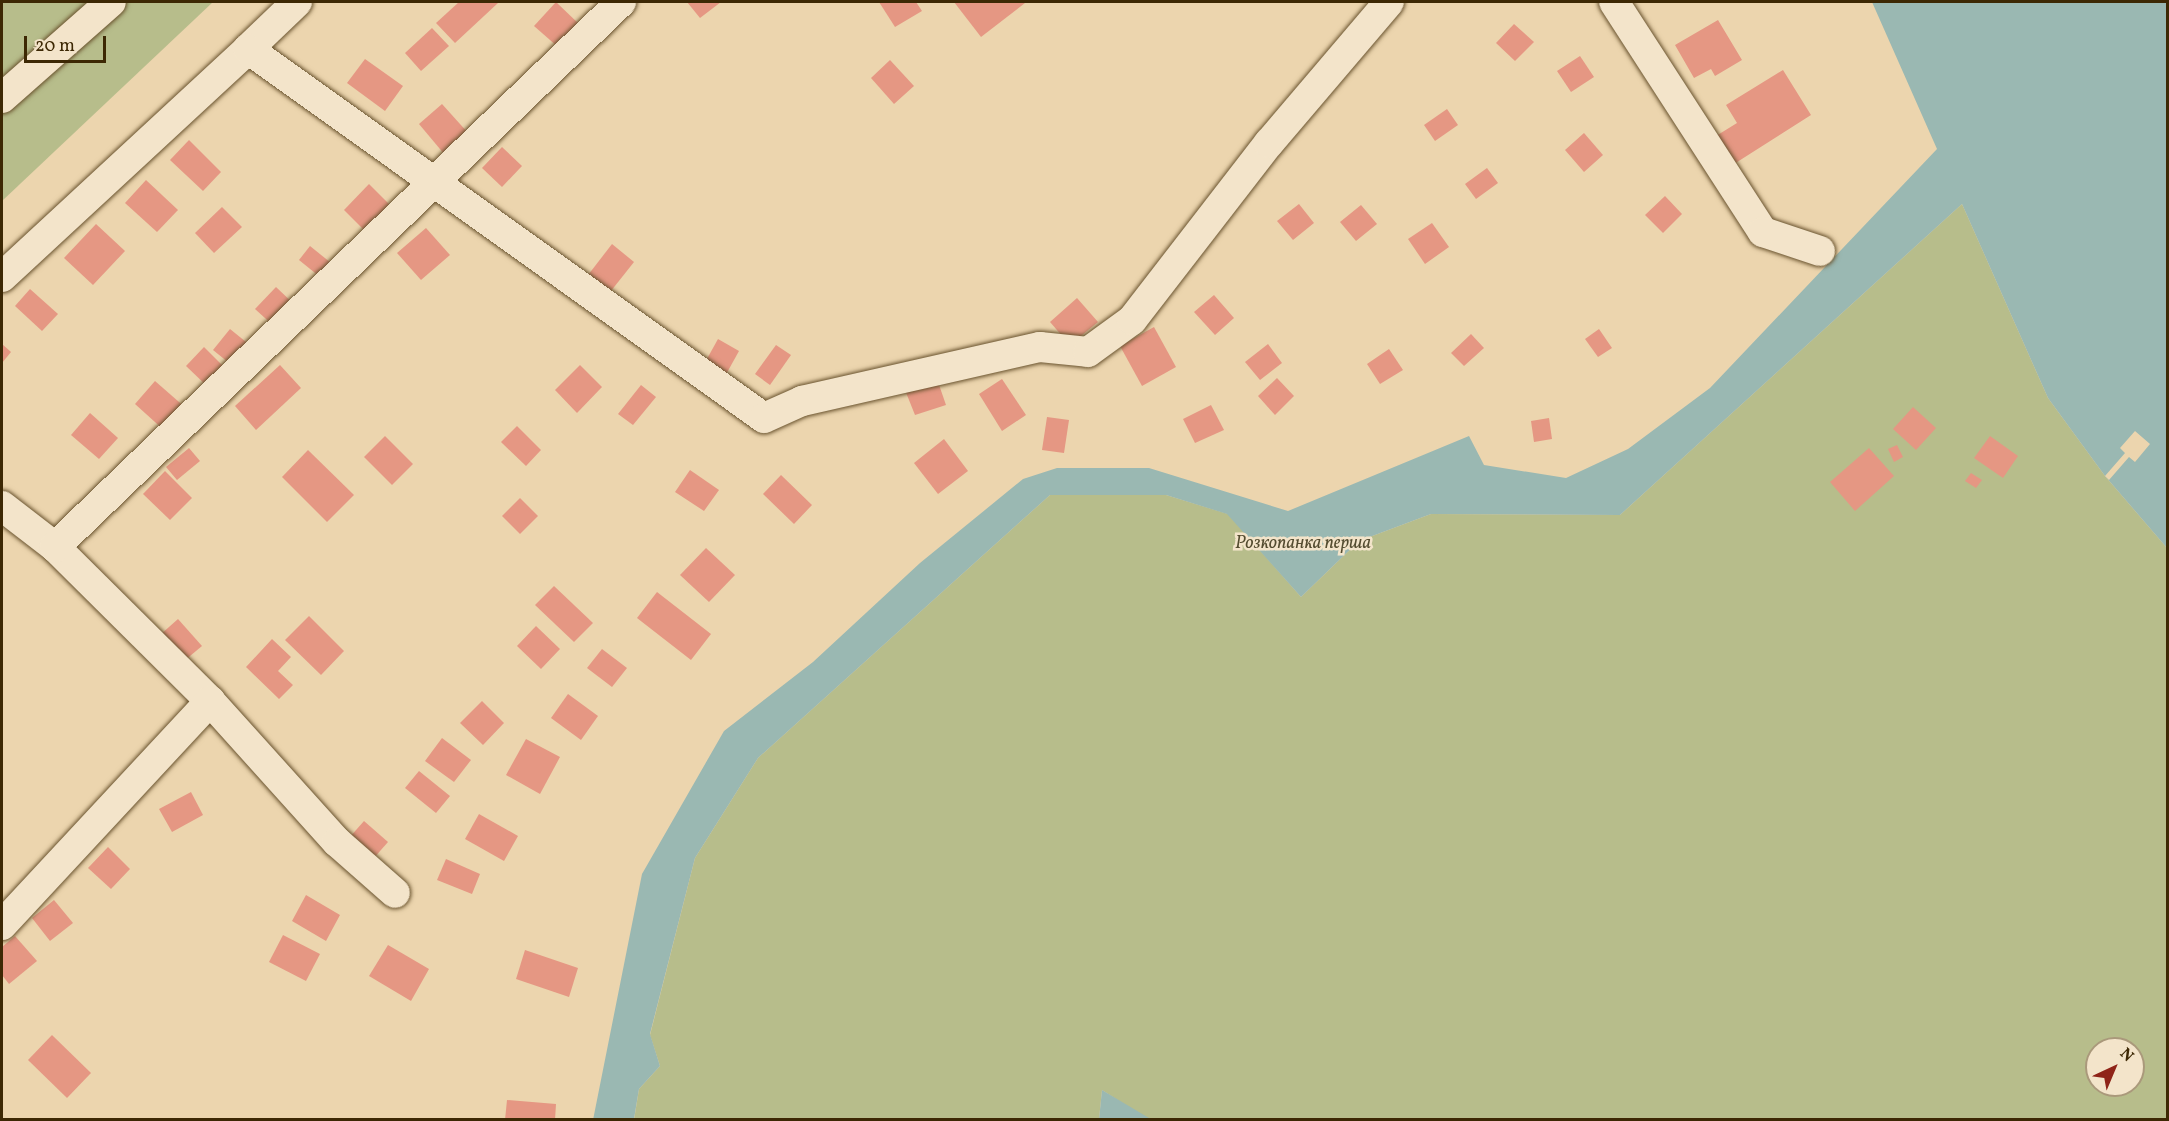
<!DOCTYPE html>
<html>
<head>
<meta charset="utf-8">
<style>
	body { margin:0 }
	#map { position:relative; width:2169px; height:1121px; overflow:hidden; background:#ecd5ae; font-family:Vollkorn,serif }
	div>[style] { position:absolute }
	.green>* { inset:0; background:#b7bd8b }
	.water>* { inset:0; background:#9ab8b2 }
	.pier>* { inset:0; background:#ecd5ae }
	.building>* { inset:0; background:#e59783 }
	.roads { filter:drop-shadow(0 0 2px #69532e) drop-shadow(0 0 2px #69532e) }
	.street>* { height:30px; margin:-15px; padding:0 15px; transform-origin:15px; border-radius:15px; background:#f3e4ca }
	span { translate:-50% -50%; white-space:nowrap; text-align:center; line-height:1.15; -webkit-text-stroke:5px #f3e4ca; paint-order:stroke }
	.water-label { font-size:18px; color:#544c30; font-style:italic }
	.frame { position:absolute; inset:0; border:3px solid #3d2804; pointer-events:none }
	.north { position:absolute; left:2085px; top:1037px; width:60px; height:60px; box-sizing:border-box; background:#f3e4ca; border:2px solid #aa997b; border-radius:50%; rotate:44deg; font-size:16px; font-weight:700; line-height:24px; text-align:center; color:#3d2804 }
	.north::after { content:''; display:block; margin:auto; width:21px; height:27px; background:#8f2418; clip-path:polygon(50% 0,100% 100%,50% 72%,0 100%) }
	.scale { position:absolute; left:24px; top:36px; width:82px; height:27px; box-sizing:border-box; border:3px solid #3d2804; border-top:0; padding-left:8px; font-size:18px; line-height:21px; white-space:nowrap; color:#3d2804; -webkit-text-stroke:4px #f3e4ca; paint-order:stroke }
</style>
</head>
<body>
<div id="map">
	<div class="green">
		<div style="clip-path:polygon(2px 2px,213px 2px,2px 201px)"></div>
		<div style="clip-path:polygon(evenodd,1962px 204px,2048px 398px,2105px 476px,2167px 548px,2167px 1119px,1149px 1120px,1102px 1090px,1099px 1119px,634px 1120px,639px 1089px,660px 1066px,650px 1035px,695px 858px,758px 758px,1050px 495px,1166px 495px,1228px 514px,1301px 597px,1359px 541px,1431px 514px,1620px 515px,1962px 204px,2097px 1049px,2133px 1049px,2133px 1085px,2097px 1085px,2097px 1049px)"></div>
	</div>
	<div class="water">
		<div style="clip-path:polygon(1872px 2px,2167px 2px,2167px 548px,2105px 476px,2048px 398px,1962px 204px,1620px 515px,1431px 514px,1359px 541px,1301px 597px,1227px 514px,1166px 495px,1050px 495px,758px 758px,695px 858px,650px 1034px,660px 1066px,639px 1089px,634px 1119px,593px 1120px,642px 874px,724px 731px,813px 662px,920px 563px,1023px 479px,1057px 468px,1149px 468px,1288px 511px,1469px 436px,1484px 465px,1566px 478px,1628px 449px,1710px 388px,1937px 149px)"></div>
		<div style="clip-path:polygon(1102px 1090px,1149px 1118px,1149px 1119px,1099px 1119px)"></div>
	</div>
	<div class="pier">
		<div style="clip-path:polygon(2135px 431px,2150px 444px,2135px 462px,2129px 457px,2109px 480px,2105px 476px,2125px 453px,2120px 448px)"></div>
	</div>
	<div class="building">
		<div style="clip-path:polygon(459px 2px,498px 3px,455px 43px,436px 23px)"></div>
		<div style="clip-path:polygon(556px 2px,579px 24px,558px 47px,534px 26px)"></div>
		<div style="clip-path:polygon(687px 2px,721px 2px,700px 18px)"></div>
		<div style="clip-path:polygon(879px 2px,916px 2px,922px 11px,895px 27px)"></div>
		<div style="clip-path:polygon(954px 2px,1024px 2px,1025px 3px,981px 37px)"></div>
		<div style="clip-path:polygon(1718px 20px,1742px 60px,1715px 76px,1711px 69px,1694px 78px,1675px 45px)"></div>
		<div style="clip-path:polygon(1514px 24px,1534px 42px,1515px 61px,1496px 43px)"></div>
		<div style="clip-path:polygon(432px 28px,449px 46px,421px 71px,405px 53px)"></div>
		<div style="clip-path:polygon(1580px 56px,1594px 77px,1571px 92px,1557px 71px)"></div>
		<div style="clip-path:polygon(365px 59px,403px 86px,385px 111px,347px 83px)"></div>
		<div style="clip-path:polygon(890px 60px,914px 86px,894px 104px,871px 78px)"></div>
		<div style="clip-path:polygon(1783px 70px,1811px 115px,1734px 164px,1716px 136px,1737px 123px,1726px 105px)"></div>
		<div style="clip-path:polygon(442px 104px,469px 134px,445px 155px,419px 124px)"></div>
		<div style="clip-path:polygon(1447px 109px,1458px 125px,1435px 141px,1424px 125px)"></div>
		<div style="clip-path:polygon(1584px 133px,1603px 155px,1584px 172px,1565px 150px)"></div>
		<div style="clip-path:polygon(189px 140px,221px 172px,203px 191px,170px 160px)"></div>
		<div style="clip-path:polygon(502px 147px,522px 166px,502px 187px,482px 168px)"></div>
		<div style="clip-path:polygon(1487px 168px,1498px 183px,1476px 199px,1465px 184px)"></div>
		<div style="clip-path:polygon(146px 180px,178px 210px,157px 232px,125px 203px)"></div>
		<div style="clip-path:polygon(369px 184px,395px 210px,370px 236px,344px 210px)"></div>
		<div style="clip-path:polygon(1665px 196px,1682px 214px,1663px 233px,1645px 215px)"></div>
		<div style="clip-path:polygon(1299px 204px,1314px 223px,1293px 240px,1277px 221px)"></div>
		<div style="clip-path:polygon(1361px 205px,1377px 224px,1356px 241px,1340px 222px)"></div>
		<div style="clip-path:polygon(222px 207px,242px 227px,214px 253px,195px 233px)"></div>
		<div style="clip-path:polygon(1432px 223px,1449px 247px,1425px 264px,1408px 239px)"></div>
		<div style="clip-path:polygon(96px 224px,125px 251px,93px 285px,64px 258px)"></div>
		<div style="clip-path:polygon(426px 228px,450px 255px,421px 280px,397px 253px)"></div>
		<div style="clip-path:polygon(612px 244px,634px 262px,607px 296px,585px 279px)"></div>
		<div style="clip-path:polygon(310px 246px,336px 267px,325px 281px,299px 260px)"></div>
		<div style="clip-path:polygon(276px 287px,296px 306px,276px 328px,255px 309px)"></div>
		<div style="clip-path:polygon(30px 289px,58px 314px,42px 331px,15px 306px)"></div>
		<div style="clip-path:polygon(1214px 295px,1234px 318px,1215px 335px,1194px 312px)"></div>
		<div style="clip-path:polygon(1077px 298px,1098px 322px,1070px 345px,1050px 322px)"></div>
		<div style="clip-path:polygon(1154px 327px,1176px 367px,1142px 386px,1120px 346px)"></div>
		<div style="clip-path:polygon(230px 329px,251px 346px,234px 367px,213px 350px)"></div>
		<div style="clip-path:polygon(1599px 329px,1612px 348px,1598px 357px,1585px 339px)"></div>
		<div style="clip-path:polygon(1471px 334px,1484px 348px,1464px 366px,1451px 353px)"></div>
		<div style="clip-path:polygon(718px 339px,739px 351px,724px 378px,703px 366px)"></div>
		<div style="clip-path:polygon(2px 344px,11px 352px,2px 363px)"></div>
		<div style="clip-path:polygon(1268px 344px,1282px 363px,1260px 380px,1245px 362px)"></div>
		<div style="clip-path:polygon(776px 345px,791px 355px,770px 385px,755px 374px)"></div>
		<div style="clip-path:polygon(204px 347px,227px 370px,209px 388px,186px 366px)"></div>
		<div style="clip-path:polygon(1389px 349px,1403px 370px,1380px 384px,1367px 364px)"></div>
		<div style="clip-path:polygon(280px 365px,301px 388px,256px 430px,235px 406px)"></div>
		<div style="clip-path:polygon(580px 365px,602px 387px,577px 413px,555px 390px)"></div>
		<div style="clip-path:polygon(1277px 378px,1294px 396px,1275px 415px,1258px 396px)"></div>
		<div style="clip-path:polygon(937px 379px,946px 405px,915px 415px,905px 390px)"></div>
		<div style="clip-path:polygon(1002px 379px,1026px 415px,1002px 431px,979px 394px)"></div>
		<div style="clip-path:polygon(155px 381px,187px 409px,166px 432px,135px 404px)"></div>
		<div style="clip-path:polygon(641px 385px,656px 397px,633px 425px,618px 414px)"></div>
		<div style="clip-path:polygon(1211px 405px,1224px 430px,1195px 443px,1183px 419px)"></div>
		<div style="clip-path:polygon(1913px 407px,1936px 428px,1916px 450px,1893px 429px)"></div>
		<div style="clip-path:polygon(90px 413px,118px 438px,99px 459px,71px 435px)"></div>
		<div style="clip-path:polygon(1047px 417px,1069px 420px,1064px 453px,1042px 450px)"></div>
		<div style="clip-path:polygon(1549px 418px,1552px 439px,1534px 442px,1531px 421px)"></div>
		<div style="clip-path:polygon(517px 426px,541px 450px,526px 466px,501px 442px)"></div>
		<div style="clip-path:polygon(385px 436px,413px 464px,392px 485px,364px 457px)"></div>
		<div style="clip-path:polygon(1990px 436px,2018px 456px,2003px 478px,1974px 458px)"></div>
		<div style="clip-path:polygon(944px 439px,968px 471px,938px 494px,914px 463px)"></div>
		<div style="clip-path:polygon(1897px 445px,1903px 457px,1894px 462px,1888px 449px)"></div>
		<div style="clip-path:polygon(189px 448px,200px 461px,177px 480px,166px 467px)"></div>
		<div style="clip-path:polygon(1869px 448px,1894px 476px,1855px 511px,1830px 482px)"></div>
		<div style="clip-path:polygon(308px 450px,354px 495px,327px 522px,282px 477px)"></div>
		<div style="clip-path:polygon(690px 470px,719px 490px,704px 511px,675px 492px)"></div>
		<div style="clip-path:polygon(165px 471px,192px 498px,170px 520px,143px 494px)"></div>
		<div style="clip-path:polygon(1971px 473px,1982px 480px,1976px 488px,1965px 481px)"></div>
		<div style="clip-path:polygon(781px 475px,812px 505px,794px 524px,763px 494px)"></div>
		<div style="clip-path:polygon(520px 498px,538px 516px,520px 534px,502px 516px)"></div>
		<div style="clip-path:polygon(706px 548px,735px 575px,709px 602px,680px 575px)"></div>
		<div style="clip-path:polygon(554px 586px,593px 623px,574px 642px,535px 605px)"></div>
		<div style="clip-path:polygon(657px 592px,711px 634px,691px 660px,637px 618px)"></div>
		<div style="clip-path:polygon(309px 616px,344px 651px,321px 675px,285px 640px)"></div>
		<div style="clip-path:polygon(178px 619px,202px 646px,184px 661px,160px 635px)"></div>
		<div style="clip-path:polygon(536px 626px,560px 649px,541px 669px,517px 646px)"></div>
		<div style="clip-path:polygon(272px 639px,291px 657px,278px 671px,293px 685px,279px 699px,246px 667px)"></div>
		<div style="clip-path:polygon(602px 649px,627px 668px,612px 687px,587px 668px)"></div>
		<div style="clip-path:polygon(568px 694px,598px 716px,581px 740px,551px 718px)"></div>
		<div style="clip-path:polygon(482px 701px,504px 723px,483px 745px,460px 723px)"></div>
		<div style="clip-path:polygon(442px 738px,471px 760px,454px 782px,425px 761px)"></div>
		<div style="clip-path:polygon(526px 739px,560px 757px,540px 794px,506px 775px)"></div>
		<div style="clip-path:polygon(419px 771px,450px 796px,436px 813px,405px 788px)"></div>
		<div style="clip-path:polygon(191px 792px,203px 815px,172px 832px,159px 809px)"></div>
		<div style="clip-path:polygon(479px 814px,518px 836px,504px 861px,465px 839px)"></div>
		<div style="clip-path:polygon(364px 821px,388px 842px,373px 859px,349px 838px)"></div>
		<div style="clip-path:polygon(108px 847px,130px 869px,111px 889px,88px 868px)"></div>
		<div style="clip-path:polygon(446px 859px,480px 874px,472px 894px,437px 880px)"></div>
		<div style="clip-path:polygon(306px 895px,340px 915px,326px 941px,292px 921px)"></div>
		<div style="clip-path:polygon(54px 900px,73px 923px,50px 941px,32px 918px)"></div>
		<div style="clip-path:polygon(283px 935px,320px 954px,306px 981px,269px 962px)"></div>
		<div style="clip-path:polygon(15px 936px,37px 961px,9px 984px,2px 975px,2px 947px)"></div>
		<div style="clip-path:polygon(388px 945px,429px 969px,411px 1001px,369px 976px)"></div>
		<div style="clip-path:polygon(525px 950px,578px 968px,569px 997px,516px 979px)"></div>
		<div style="clip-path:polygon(52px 1035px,91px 1073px,67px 1098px,28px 1060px)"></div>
		<div style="clip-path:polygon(507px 1100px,556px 1104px,555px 1120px,505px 1120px)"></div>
	</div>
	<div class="roads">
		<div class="street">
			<div style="left:1614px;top:2px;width:274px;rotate:57.1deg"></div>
			<div style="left:1763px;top:232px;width:60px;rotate:18.4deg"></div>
			<div style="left:248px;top:49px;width:68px;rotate:-43.8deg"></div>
			<div style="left:2px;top:98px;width:145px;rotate:-41.4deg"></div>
			<div style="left:2px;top:277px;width:335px;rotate:-42.8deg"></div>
			<div style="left:248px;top:49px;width:634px;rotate:35.57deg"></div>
			<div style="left:764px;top:418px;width:42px;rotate:-24.1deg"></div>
			<div style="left:802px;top:401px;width:244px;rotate:-12.8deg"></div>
			<div style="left:1040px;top:347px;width:48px;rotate:5.9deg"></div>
			<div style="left:1088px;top:352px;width:54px;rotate:-36deg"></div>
			<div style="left:1132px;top:320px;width:224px;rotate:-52.3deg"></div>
			<div style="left:1269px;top:143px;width:185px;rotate:-49.6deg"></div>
			<div style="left:2px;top:506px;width:67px;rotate:37.7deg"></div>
			<div style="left:55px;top:547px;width:218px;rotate:44.8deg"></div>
			<div style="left:210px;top:701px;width:190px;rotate:48deg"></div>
			<div style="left:337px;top:842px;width:77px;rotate:41.3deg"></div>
			<div style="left:55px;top:547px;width:786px;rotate:-43.92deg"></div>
			<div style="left:2px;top:925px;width:306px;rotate:-47.1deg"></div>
		</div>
	</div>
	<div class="water-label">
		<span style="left:1303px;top:544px">Розкопанка перша</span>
	</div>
	<div class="frame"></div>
	<div class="north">N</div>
	<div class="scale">20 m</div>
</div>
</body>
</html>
